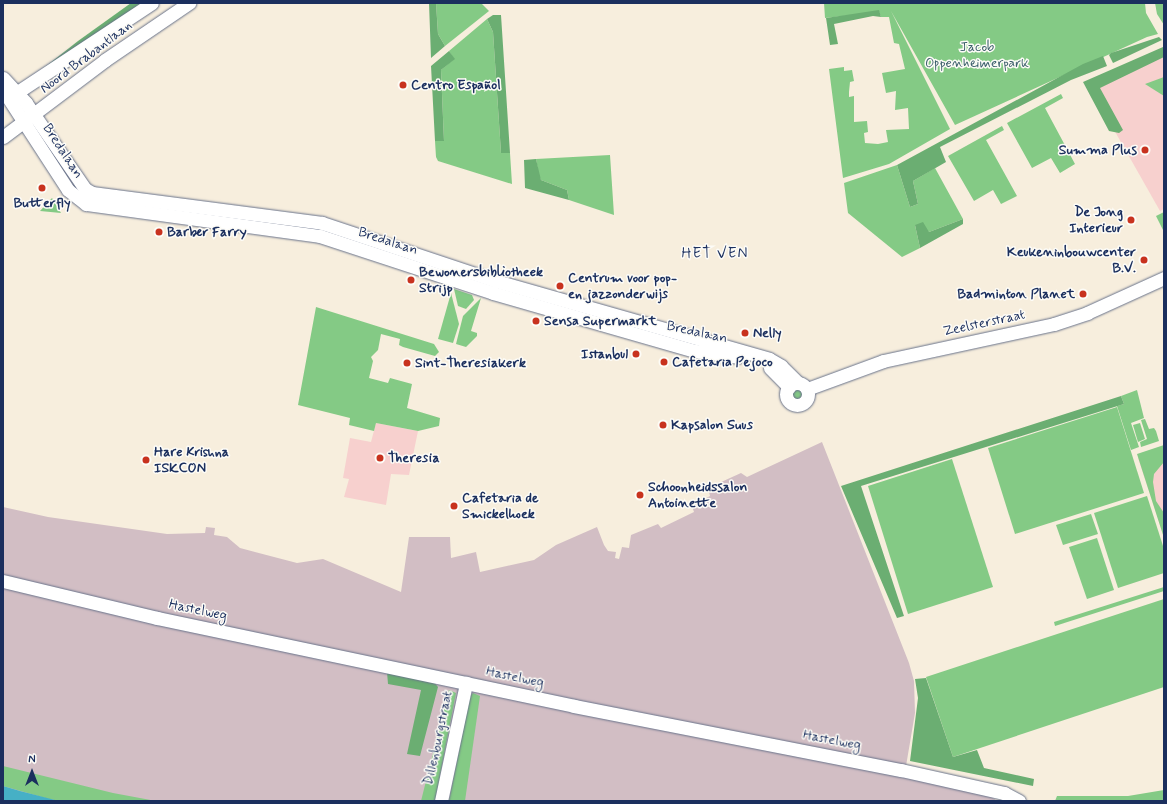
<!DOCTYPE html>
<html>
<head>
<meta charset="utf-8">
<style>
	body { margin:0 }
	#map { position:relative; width:1167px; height:804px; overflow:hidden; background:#f7eedd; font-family:Mynerve,sans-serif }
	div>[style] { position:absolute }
	.built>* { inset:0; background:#f7d0ce }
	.industrial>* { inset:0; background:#d2bec4 }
	.green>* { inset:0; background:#84ca85 }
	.round { border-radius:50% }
	.forest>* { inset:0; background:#6bae72 }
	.water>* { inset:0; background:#46b0c5 }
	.roads { filter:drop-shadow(0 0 1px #68728a) drop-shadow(0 0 1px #68728a) }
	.secondary>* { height:13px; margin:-6.5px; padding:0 6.5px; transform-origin:6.5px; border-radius:6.5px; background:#fff }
	.secondary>.ring { margin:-6.5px; padding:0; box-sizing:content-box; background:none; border:13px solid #fff; border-radius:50% }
	.dots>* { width:11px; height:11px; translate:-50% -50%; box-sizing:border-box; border:2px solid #fdfcf7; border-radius:50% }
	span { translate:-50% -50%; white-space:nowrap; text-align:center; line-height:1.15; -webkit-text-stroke:3px #fdfcf7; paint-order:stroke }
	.park-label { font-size:14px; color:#3a5e6a }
	.street-label { font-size:14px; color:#1b2f5e }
	.poi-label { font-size:14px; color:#1b2f5e; font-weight:700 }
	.left { translate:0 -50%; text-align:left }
	.right { translate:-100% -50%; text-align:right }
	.neighbourhood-label { font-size:15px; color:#1b2f5e; letter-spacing:1px }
	.frame { position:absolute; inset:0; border:4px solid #1b2f5e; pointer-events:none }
	.north { position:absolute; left:12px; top:752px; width:40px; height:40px; -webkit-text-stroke:3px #fdfcf7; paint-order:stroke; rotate:0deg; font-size:11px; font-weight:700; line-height:16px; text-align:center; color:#1b2f5e }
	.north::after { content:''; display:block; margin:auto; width:14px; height:18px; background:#1b2f5e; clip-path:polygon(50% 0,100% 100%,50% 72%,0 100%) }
</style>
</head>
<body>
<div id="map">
	<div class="built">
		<div style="clip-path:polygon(1164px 51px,1164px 209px,1160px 211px,1092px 91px)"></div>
		<div style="clip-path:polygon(376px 423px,418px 431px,409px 475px,391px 474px,386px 505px,344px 497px,349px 479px,343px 478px,350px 438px,371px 442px)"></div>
		<div style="clip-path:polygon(1164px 450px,1164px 537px,1138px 458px)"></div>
	</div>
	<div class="industrial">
		<div style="clip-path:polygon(822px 442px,909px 663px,914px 681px,915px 713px,905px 772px,978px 787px,997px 801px,3px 801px,3px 507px,48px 517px,167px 534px,205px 533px,206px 527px,215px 528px,214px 535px,227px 537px,240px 548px,297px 563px,323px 559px,401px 592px,409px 537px,450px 537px,451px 558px,476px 552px,480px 572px,534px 560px,556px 545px,597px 527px,604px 545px,608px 551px,616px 552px,615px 558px,619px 559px,622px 547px,629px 548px,631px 535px,658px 524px,661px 528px,694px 512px,692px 506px,710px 496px,708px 488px,741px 473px,747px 477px)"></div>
	</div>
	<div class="green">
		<div style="clip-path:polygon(436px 3px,481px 3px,489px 11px,445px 46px,438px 34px)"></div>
		<div style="clip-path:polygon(824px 3px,1145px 3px,1146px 13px,1158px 34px,1147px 37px,955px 125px,891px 11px,950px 129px,889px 164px,843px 178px,829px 69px,844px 67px,844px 71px,852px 70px,854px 81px,850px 82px,849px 92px,849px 97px,854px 96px,854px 122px,867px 121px,868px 132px,864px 133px,865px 143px,878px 144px,888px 142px,886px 130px,909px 129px,908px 108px,895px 110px,896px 91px,886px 93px,882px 73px,905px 69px,899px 44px,894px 43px,889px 17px,881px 17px,879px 12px,825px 18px)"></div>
		<div style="clip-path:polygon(1155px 3px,1164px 3px,1164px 25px,1157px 14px)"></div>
		<div style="clip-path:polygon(487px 19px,493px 32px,501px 153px,510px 153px,512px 184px,438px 161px,436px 157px,435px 141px,444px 141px,441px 70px,454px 59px,449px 51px)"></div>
		<div style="clip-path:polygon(1164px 77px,1164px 96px,1145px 84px)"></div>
		<div style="clip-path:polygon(1061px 94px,1063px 98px,1045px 108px,1075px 164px,1060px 173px,1051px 158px,1032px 168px,1007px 123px)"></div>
		<div style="clip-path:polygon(1002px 126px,1004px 130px,986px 140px,1017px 196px,1001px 204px,993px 190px,974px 201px,948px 156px)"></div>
		<div style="clip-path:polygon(610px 155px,614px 215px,569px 200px,567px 190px,541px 180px,539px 176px,536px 159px)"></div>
		<div style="clip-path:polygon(897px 165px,910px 207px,918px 204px,913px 181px,935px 168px,963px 219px,929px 232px,915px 225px,920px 248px,902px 257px,848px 213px,844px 183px)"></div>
		<div style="clip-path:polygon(52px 198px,61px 213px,40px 211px)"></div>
		<div style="clip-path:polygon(1164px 212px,1164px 232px,1156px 216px)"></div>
		<div style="clip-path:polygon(454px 289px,472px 295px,474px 300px,466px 309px,458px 306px)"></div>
		<div style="clip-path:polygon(451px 293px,459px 324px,453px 343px,438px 339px)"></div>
		<div style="clip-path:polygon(481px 298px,471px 331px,477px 333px,477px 336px,466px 347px,456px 344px,463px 316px)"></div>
		<div style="clip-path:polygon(316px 307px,434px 344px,439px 352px,435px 356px,403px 347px,399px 345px,400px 339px,381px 334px,378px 350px,371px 357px,373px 361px,369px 378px,388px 383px,390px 378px,412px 384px,407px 408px,440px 418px,439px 426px,418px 431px,376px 423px,374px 431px,349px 425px,350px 418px,298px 405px)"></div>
		<div class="round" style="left:792px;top:389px;width:10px;height:10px"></div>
		<div style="clip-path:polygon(1137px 390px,1144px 418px,1131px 423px,1139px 447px,1131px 450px,1117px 406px,1124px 404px,1121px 396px)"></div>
		<div style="clip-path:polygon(1117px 407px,1144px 493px,1015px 534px,988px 448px)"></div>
		<div style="clip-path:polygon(1145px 419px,1149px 429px,1154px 428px,1156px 431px,1159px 441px,1141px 447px,1140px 442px,1147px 439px,1141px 420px)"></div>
		<div style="clip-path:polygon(1140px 423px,1145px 439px,1138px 442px,1133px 425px)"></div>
		<div style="clip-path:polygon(1164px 445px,1164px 462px,1154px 474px,1153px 482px,1156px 501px,1164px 513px,1164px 538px,1137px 454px)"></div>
		<div style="clip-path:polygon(952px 459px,993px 587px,908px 614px,868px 486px)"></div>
		<div style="clip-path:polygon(1147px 496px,1164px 549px,1164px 573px,1118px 588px,1094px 513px)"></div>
		<div style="clip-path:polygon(1091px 514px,1098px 534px,1063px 545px,1056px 525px)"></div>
		<div style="clip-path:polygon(1097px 538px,1114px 590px,1087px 599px,1069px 547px)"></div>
		<div style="clip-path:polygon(1164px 587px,1164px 591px,1055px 626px,1054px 622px)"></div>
		<div style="clip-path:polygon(1164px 599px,1164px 687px,953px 757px,926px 677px)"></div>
		<div style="clip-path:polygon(449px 690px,456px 693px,435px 801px,421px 801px)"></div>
		<div style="clip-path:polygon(473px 693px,480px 696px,465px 801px,449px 801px,470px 696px)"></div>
		<div style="clip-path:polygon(3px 766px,113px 793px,156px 801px,60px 801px,49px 799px,3px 786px)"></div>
		<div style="clip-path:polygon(1164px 790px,1164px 801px,1055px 801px,1057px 796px,1128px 796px)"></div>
	</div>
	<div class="forest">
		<div style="clip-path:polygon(131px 3px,147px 3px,31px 78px,78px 41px)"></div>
		<div style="clip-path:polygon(429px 3px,436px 3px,438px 34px,445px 46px,431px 58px)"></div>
		<div style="clip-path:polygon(879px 10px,881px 17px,873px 16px,834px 24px,838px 44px,830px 45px,826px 18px)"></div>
		<div style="clip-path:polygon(493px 15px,501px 15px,510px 153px,501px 153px,493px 32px,487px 19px)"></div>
		<div style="clip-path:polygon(1159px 37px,1162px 40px,1113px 63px,1109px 55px,1111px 53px)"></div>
		<div style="clip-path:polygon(1163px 47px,1164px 57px,1100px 88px,1123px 130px,1119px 133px,1109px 131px,1083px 82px)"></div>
		<div style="clip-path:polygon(449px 51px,455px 59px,441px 70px,444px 141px,435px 141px,431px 66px)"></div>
		<div style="clip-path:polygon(1103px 56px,1107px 66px,1071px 80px,940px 147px,946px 162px,913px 181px,918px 204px,910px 207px,897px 165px,1083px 64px)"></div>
		<div style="clip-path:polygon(536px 159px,541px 180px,567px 190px,569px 200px,525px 188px,524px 160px)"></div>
		<div style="clip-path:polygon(963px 219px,963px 224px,920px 248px,915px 225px,923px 222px,929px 232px)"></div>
		<div style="clip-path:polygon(1121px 396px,1124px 404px,861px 486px,904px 616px,897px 618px,841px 486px)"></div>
		<div style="clip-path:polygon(387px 672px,433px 681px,438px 687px,420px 756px,407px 754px,421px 690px,388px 684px)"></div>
		<div style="clip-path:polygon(926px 678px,953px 757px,977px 750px,984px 768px,1034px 779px,1033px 786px,910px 761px,918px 698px,915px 679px)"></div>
	</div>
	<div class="water">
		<div style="clip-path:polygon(3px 786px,20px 791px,59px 801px,3px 801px)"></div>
	</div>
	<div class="roads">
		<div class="secondary">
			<div style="left:3px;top:78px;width:34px;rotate:47deg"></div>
			<div style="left:26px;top:103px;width:104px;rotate:55.5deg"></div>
			<div style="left:85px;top:189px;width:8px;rotate:30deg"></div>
			<div style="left:92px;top:193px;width:232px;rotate:7.4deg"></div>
			<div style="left:322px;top:223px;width:183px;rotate:18.4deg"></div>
			<div style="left:496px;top:281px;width:284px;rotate:15.9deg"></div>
			<div style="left:769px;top:359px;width:14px;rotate:30deg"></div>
			<div style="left:781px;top:366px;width:24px;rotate:45deg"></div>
			<div style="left:3px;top:90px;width:119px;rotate:57deg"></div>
			<div style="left:68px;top:190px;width:23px;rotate:38deg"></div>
			<div style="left:86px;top:204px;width:236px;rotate:7.8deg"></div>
			<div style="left:320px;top:236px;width:182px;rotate:18.2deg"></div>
			<div style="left:493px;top:293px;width:210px;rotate:16deg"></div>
			<div style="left:695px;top:351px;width:43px;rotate:7.9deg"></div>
			<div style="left:10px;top:97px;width:170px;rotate:-33.5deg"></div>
			<div style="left:3px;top:137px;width:128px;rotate:-37deg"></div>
			<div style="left:105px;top:60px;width:102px;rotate:-34.2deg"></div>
			<div style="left:770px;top:368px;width:27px;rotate:45deg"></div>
			<div class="ring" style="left:786px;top:383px;width:9px;height:9px"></div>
			<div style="left:807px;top:389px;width:81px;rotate:-20.2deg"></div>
			<div style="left:883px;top:361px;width:175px;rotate:-12.2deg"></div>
			<div style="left:1054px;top:324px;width:35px;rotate:-18deg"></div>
			<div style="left:1087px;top:313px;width:85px;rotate:-24.4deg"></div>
			<div style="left:3px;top:581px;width:158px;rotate:13.5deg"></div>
			<div style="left:157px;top:618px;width:426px;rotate:11.9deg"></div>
			<div style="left:574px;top:706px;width:333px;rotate:11.1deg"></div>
			<div style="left:901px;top:770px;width:106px;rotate:12.6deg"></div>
			<div style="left:1004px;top:793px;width:17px;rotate:28deg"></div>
			<div style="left:441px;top:801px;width:121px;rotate:-78deg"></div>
		</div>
	</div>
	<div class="dots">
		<div style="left:403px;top:85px;background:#c8321e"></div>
		<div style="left:1145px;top:150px;background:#c8321e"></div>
		<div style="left:42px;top:188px;background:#c8321e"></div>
		<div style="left:1131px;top:220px;background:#c8321e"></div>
		<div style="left:159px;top:232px;background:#c8321e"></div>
		<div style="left:1144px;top:260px;background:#c8321e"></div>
		<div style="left:411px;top:280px;background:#c8321e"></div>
		<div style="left:560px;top:286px;background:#c8321e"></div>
		<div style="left:1083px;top:294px;background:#c8321e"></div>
		<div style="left:536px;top:321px;background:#c8321e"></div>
		<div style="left:745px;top:333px;background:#c8321e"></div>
		<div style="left:636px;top:354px;background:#c8321e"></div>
		<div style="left:664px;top:362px;background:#c8321e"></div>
		<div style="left:407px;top:363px;background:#c8321e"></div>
		<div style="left:663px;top:425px;background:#c8321e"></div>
		<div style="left:380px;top:458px;background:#c8321e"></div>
		<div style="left:146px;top:460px;background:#c8321e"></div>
		<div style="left:640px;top:495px;background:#c8321e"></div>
		<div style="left:454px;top:506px;background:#c8321e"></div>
	</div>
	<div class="park-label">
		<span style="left:977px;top:55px">Jacob<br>Oppenheimerpark</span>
	</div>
	<div class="street-label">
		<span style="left:86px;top:57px;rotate:-37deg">Noord Brabantlaan</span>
		<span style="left:63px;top:151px;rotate:57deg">Bredalaan</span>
		<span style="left:388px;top:241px;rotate:18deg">Bredalaan</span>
		<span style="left:984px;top:323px;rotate:-12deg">Zeelsterstraat</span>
		<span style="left:697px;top:332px;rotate:12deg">Bredalaan</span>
		<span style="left:198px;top:610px;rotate:12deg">Hastelweg</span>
		<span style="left:515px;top:677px;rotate:12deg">Hastelweg</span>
		<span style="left:438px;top:738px;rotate:-78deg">Dillenburgstraat</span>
		<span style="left:832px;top:740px;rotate:11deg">Hastelweg</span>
	</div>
	<div class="poi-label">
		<span class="left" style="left:411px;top:85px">Centro Español</span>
		<span class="right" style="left:1137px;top:150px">Summa Plus</span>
		<span style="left:42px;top:203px">Butterfly</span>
		<span class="right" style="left:1123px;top:220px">De Jong<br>Interieur</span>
		<span class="left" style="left:167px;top:232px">Barber Farry</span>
		<span class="right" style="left:1136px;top:260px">Keukeninbouwcenter<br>B.V.</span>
		<span class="left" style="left:419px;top:280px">Bewonersbibliotheek<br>Strijp</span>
		<span class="left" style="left:568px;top:286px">Centrum voor pop-<br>en jazzonderwijs</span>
		<span class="right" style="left:1075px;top:294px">Badminton Planet</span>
		<span class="left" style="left:544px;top:321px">Sensa Supermarkt</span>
		<span class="left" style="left:753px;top:333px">Nelly</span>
		<span class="right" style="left:628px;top:354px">Istanbul</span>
		<span class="left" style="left:672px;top:362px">Cafetaria Pejoco</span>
		<span class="left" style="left:415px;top:363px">Sint-Theresiakerk</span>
		<span class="left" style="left:671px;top:425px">Kapsalon Suus</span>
		<span class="left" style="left:154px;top:460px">Hare Krishna<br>ISKCON</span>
		<span class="left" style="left:388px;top:458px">Theresia</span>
		<span class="left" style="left:648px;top:495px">Schoonheidssalon<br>Antoinette</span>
		<span class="left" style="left:462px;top:506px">Cafetaria de<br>Smickelhoek</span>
	</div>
	<div class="neighbourhood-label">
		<span style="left:715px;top:255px">HET VEN</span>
	</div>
	<div class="frame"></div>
	<div class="north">N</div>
</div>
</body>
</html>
